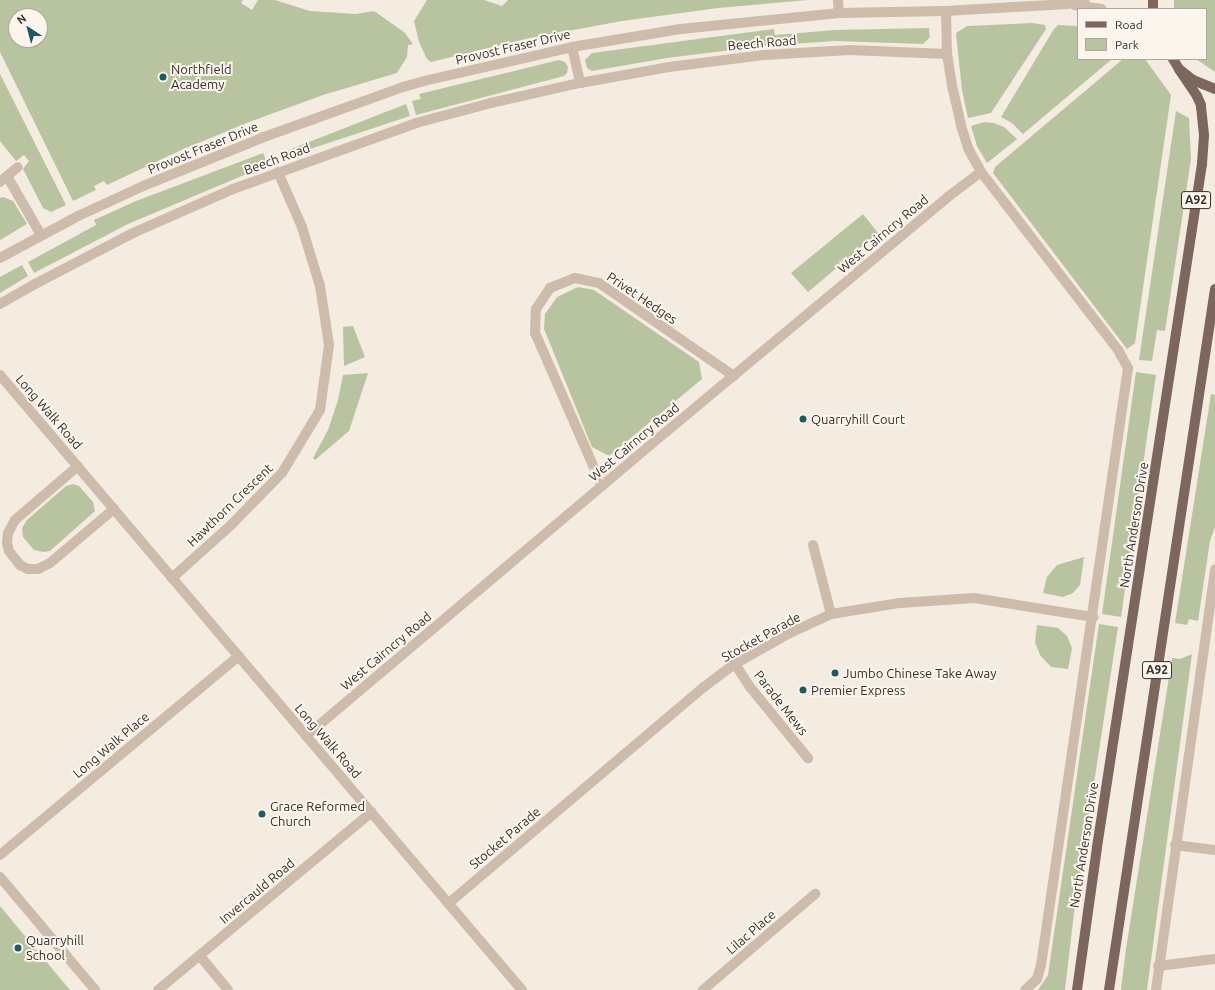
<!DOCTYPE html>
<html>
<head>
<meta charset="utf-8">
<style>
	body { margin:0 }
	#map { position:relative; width:1215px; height:990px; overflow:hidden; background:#f4ebe1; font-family:Ubuntu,sans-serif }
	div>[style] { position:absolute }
	.green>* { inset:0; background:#b8c4a0 }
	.minor>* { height:10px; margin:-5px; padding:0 5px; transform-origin:5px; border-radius:5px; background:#cdbbac }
	.major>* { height:10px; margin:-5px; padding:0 5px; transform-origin:5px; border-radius:5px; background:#7d675c }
	.dots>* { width:11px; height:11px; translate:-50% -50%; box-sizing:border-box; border:2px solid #fbf5ee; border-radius:50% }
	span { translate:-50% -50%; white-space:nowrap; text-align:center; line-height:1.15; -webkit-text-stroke:4px #fbf5ee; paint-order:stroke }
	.shield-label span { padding:1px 3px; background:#fbf5ee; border:1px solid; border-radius:3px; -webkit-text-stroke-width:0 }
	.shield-label { font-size:12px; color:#3b302b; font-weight:700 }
	.street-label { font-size:13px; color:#3b302b }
	.poi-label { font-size:13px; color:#3b302b }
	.left { translate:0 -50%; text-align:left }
	.legend { position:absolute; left:1077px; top:8px; width:130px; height:52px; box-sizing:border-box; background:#fbf5ee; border:1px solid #aea6a0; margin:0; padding:5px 7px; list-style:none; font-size:12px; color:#3b302b }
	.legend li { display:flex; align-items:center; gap:8px; height:20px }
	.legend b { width:20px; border:1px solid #aea6a0 }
	.north { position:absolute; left:8px; top:8px; width:40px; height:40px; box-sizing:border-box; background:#fbf5ee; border:1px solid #aea6a0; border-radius:50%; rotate:324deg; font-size:11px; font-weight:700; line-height:16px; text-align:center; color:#3b302b }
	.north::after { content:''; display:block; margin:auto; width:14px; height:18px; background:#1f5a5e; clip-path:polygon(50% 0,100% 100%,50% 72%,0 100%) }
</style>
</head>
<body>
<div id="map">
	<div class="green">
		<div style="clip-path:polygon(evenodd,0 0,243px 0,241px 3px,252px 10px,258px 0,275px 0,310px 11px,356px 14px,374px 11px,404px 32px,413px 44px,408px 45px,407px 57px,397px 73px,323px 95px,249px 122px,177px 152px,107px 185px,104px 181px,94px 186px,96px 190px,73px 201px,0 52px,0 0,16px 16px,40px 16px,40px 40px,16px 40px,16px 16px)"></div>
		<div style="clip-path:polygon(427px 0,484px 0,502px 6px,508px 0,808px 0,718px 8px,622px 21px,530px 38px,431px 62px,427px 59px,419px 42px,414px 21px)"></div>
		<div style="clip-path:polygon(1174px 0,1215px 0,1215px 72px,1196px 59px,1206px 59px,1206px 9px,1174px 9px)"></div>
		<div style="clip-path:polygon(1032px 23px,1045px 25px,1046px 29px,991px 113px,968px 118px,962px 90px,956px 33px,967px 26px)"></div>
		<div style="clip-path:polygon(1058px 25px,1078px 26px,1078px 59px,1112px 59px,1023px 134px,1012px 123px,1001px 117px,1054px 29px)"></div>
		<div style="clip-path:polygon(929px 28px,930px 37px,923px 44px,835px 41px,763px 46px,667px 58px,592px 71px,587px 68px,585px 60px,592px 53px,774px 29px,775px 35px,835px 30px)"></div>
		<div style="clip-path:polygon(1123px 59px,1145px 59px,1171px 95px,1135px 343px,1127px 349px,993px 173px,995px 167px)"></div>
		<div style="clip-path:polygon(559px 60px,565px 62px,568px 67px,567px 73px,564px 76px,416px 115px,412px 101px,421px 99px,419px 94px)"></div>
		<div style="clip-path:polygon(0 74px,66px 205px,51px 212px,43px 208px,23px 169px,29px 161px,24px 155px,16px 161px,0 141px)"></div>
		<div style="clip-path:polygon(406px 104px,410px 116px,283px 158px,281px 153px)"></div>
		<div style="clip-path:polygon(1176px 111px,1189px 118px,1191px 159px,1165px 331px,1157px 330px,1152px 361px,1139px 360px)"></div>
		<div style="clip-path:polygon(984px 122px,994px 123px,1004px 127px,1017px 139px,987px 163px,977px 146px,971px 126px)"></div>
		<div style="clip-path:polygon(263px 153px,268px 165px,128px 224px,34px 273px,28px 262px,96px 225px,94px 220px,136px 201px)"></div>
		<div style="clip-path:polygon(3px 197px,13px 201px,27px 224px,0 240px,0 198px)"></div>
		<div style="clip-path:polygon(863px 214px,878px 233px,808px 292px,791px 273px)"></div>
		<div style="clip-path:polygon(22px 265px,28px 276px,0 293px,0 277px)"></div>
		<div style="clip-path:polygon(578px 287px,594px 290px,699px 362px,702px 379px,609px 456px,592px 447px,544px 329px,545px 314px,557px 297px)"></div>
		<div style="clip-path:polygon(353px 326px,365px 357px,344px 366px,343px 327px)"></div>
		<div style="clip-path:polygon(1136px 372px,1156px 375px,1121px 617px,1102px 614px)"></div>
		<div style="clip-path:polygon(368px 373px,349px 431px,315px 460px,313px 458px,328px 430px,338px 400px,343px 375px)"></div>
		<div style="clip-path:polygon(1211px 394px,1215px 395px,1215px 527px,1210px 541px,1198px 621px,1189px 619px,1187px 625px,1175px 623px)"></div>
		<div style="clip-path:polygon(73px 484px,79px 486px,93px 502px,95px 511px,50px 551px,43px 552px,34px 550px,23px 537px,22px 528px,27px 520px,66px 486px)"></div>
		<div style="clip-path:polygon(1084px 557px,1080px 585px,1073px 593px,1063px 597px,1043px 593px,1047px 577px,1057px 565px)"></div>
		<div style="clip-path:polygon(1099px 624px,1118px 627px,1074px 913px,1065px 990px,1038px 990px,1048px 975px)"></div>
		<div style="clip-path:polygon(1037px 625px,1058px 628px,1067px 636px,1072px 648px,1068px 669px,1051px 667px,1040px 655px,1035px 642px)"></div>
		<div style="clip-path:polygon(1192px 654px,1147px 990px,1121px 990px,1126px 949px,1172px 658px,1180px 659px)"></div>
		<div style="clip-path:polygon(0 906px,70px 990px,0 990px)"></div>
	</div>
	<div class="minor">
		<div style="left:838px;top:0;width:13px;rotate:86deg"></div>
		<div style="left:1074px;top:5px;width:28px;rotate:8deg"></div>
		<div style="left:946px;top:11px;width:43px;rotate:88.7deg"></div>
		<div style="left:947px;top:54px;width:36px;rotate:81deg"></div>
		<div style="left:953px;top:90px;width:37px;rotate:77deg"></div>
		<div style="left:961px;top:126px;width:25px;rotate:72deg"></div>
		<div style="left:969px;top:150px;width:25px;rotate:61deg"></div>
		<div style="left:981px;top:172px;width:225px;rotate:52.4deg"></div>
		<div style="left:1118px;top:350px;width:21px;rotate:61deg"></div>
		<div style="left:1128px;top:368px;width:603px;rotate:98.29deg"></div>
		<div style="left:1041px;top:965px;width:15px;rotate:106deg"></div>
		<div style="left:1037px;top:979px;width:16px;rotate:137deg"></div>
		<div style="left:572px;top:47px;width:37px;rotate:77deg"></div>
		<div style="left:7px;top:176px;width:68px;rotate:60deg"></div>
		<div style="left:0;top:182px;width:23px;rotate:-40deg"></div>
		<div style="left:0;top:258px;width:86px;rotate:-28.3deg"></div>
		<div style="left:76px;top:217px;width:74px;rotate:-24.8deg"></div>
		<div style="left:143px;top:186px;width:131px;rotate:-22deg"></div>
		<div style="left:264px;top:137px;width:148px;rotate:-19.8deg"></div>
		<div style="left:403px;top:87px;width:22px;rotate:-16deg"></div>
		<div style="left:424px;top:81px;width:152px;rotate:-12.9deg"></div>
		<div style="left:572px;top:47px;width:110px;rotate:-9.4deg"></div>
		<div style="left:681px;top:29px;width:159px;rotate:-5.8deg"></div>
		<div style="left:839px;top:13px;width:107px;rotate:-1.1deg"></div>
		<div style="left:946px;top:11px;width:121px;rotate:-3.3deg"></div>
		<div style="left:1067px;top:4px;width:18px;rotate:-13deg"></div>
		<div style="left:0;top:304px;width:40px;rotate:-29.7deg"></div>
		<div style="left:35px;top:284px;width:110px;rotate:-27.5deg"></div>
		<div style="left:133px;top:233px;width:109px;rotate:-23.7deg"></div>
		<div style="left:233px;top:189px;width:195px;rotate:-19.8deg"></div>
		<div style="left:416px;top:123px;width:78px;rotate:-14.9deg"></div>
		<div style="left:491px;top:103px;width:91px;rotate:-12.7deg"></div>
		<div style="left:580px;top:83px;width:90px;rotate:-10.2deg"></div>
		<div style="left:669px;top:67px;width:96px;rotate:-7.2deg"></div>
		<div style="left:764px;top:55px;width:86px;rotate:-3.3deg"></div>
		<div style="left:850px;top:50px;width:97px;rotate:2.4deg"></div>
		<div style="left:0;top:375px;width:807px;rotate:49.68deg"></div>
		<div style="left:78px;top:466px;width:83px;rotate:139.4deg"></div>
		<div style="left:15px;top:520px;width:15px;rotate:118deg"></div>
		<div style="left:8px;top:533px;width:10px;rotate:96deg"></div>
		<div style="left:7px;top:543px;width:8px;rotate:76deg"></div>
		<div style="left:9px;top:551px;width:18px;rotate:52deg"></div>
		<div style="left:20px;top:565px;width:9px;rotate:27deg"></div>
		<div style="left:28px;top:569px;width:10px"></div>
		<div style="left:38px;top:569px;width:13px;rotate:-27deg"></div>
		<div style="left:50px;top:563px;width:84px;rotate:-40.2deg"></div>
		<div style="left:602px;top:486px;width:167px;rotate:-113.6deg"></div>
		<div style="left:535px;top:333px;width:24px;rotate:-88deg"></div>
		<div style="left:536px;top:309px;width:25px;rotate:-56deg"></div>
		<div style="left:550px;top:288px;width:27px;rotate:-22deg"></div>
		<div style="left:575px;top:278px;width:25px;rotate:12deg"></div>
		<div style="left:599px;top:283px;width:164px;rotate:34.6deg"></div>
		<div style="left:813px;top:545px;width:71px;rotate:75.4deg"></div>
		<div style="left:172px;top:578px;width:79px;rotate:-41.9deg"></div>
		<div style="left:231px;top:525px;width:73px;rotate:-45.6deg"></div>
		<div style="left:282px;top:473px;width:74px;rotate:-58.9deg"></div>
		<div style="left:320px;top:410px;width:66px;rotate:-82.1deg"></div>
		<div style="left:329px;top:345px;width:60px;rotate:-98.7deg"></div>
		<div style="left:320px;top:286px;width:62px;rotate:-107deg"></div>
		<div style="left:302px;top:227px;width:60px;rotate:-113.6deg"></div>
		<div style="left:735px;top:664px;width:27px;rotate:57deg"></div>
		<div style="left:750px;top:687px;width:92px;rotate:50.8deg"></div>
		<div style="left:306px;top:736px;width:471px;rotate:-40.2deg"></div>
		<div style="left:666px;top:432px;width:368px;rotate:-39.8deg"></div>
		<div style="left:949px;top:196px;width:40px;rotate:-37deg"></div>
		<div style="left:1175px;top:845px;width:40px;rotate:7.1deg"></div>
		<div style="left:0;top:855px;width:311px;rotate:-39.8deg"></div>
		<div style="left:0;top:877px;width:148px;rotate:49.9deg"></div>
		<div style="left:449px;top:903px;width:334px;rotate:-40.3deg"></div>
		<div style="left:704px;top:687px;width:39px;rotate:-37deg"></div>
		<div style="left:735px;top:664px;width:61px;rotate:-29.5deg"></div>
		<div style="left:788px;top:634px;width:47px;rotate:-24.9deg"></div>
		<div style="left:831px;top:614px;width:70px;rotate:-9.1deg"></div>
		<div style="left:900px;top:603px;width:74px;rotate:-3.9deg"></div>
		<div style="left:974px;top:598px;width:121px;rotate:9.1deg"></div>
		<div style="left:200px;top:956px;width:44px;rotate:50.5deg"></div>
		<div style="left:1158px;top:966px;width:57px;rotate:-7deg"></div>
		<div style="left:158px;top:990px;width:278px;rotate:-39.8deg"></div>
		<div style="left:703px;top:990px;width:148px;rotate:-40.6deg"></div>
		<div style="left:1156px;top:990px;width:425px;rotate:-82deg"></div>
	</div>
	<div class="major">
		<div style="left:1153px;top:0;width:9px;rotate:90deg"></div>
		<div style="left:1173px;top:59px;width:12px;rotate:59deg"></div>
		<div style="left:1179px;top:69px;width:18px;rotate:38deg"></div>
		<div style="left:1193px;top:80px;width:24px;rotate:22deg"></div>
		<div style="left:1077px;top:990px;width:144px;rotate:-82deg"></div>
		<div style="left:1097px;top:847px;width:691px;rotate:-81.26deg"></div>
		<div style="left:1202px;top:164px;width:29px;rotate:-86deg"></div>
		<div style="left:1204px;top:135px;width:30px;rotate:-96deg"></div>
		<div style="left:1201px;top:105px;width:10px;rotate:-114deg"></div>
		<div style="left:1197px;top:96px;width:32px;rotate:-124deg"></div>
		<div style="left:1109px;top:990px;width:709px;rotate:-81.4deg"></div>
	</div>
	<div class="dots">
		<div style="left:163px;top:77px;background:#1f5a5e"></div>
		<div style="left:803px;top:419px;background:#1f5a5e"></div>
		<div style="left:835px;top:673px;background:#1f5a5e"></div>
		<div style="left:803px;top:690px;background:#1f5a5e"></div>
		<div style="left:262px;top:814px;background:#1f5a5e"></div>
		<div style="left:18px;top:948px;background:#1f5a5e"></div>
	</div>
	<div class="shield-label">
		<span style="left:1196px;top:200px">A92</span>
		<span style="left:1157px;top:670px">A92</span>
	</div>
	<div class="street-label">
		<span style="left:762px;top:43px;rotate:-5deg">Beech Road</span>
		<span style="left:513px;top:47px;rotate:-13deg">Provost Fraser Drive</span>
		<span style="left:203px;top:148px;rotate:-22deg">Provost Fraser Drive</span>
		<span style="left:277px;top:159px;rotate:-20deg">Beech Road</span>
		<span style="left:883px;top:234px;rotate:-40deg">West Cairncry Road</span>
		<span style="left:642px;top:298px;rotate:34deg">Privet Hedges</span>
		<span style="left:49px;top:412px;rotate:49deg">Long Walk Road</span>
		<span style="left:634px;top:442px;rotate:-40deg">West Cairncry Road</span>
		<span style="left:230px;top:505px;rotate:-44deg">Hawthorn Crescent</span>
		<span style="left:1134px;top:525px;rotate:-81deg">North Anderson Drive</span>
		<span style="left:761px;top:637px;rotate:-29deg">Stocket Parade</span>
		<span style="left:386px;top:651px;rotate:-40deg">West Cairncry Road</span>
		<span style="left:781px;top:703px;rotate:52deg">Parade Mews</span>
		<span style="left:328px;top:741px;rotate:49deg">Long Walk Road</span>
		<span style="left:111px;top:745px;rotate:-40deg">Long Walk Place</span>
		<span style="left:505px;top:838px;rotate:-40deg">Stocket Parade</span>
		<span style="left:1084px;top:845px;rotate:-81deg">North Anderson Drive</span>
		<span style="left:257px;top:891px;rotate:-40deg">Invercauld Road</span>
		<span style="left:751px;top:932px;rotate:-41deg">Lilac Place</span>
	</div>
	<div class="poi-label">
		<span class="left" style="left:171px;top:77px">Northfield<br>Academy</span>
		<span class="left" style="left:811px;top:419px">Quarryhill Court</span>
		<span class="left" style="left:843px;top:673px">Jumbo Chinese Take Away</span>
		<span class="left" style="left:811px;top:690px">Premier Express</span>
		<span class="left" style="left:270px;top:814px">Grace Reformed<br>Church</span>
		<span class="left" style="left:26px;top:948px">Quarryhill<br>School</span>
	</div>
	<ul class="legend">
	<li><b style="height:5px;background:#7d675c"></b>Road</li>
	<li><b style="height:11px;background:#b8c4a0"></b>Park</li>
	</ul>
	<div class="north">N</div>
</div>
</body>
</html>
